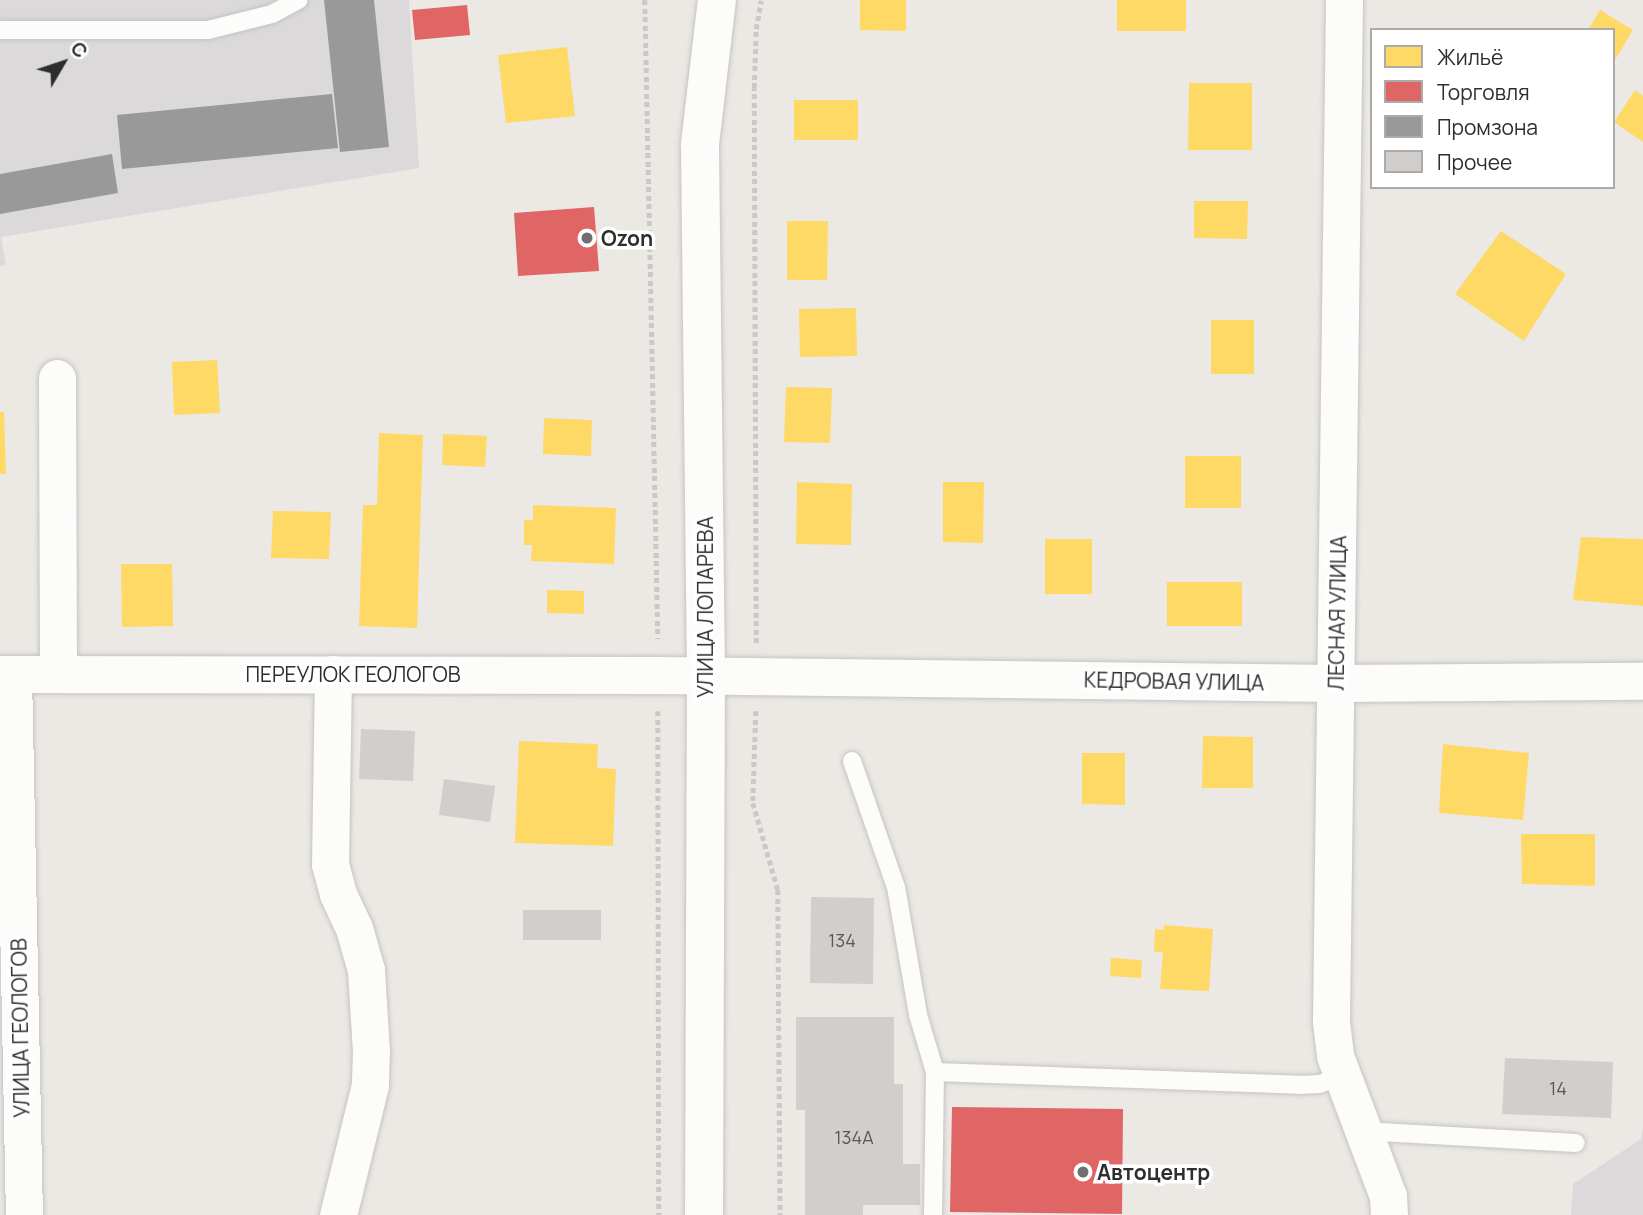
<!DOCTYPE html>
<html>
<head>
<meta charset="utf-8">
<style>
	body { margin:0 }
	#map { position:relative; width:1643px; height:1215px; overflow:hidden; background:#ece8e4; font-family:Manrope,sans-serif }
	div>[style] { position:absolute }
	.industrial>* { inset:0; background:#dcd9db }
	.homes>* { inset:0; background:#ffd966 }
	.shops>* { inset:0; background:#e06666 }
	.industry>* { inset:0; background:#999 }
	.building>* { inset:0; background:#d1cecb }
	.path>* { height:4.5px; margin-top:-2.25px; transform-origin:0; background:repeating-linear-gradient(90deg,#c9c9c8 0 5px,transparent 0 8.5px) }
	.roads { filter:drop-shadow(0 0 2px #c5c4c5) drop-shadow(0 0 2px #c5c4c5) }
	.lane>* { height:18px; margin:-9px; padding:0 9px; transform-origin:9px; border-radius:9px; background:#fcfcfb }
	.street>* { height:37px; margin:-18.5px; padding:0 18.5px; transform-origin:18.5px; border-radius:18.5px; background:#fcfcfb }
	.secondary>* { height:38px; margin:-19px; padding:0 19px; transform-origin:19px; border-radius:19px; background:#fcfcfb }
	.dots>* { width:19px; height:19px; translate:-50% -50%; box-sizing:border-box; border:4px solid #fff; border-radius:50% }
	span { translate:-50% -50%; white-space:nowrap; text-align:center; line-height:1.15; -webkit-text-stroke:7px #fff; paint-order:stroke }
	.number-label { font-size:18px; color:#585857 }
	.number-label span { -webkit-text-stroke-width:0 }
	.poi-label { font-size:21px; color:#2e2e2e; font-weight:700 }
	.left { translate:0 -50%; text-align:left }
	.street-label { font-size:21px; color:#2e2e2e }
	.legend { position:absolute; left:1370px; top:28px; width:245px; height:161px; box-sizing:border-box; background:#fff; border:2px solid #ababab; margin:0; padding:9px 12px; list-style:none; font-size:21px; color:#2e2e2e }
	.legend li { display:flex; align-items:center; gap:14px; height:35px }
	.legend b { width:35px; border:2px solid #ababab }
	.north { position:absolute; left:28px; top:28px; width:70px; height:70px; -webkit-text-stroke:5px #fff; paint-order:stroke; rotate:51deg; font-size:19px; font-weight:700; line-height:28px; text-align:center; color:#2e2e2e }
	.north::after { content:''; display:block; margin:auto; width:24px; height:32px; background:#2e2e2e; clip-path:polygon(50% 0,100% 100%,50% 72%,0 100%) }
</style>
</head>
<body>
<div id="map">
	<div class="industrial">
		<div style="clip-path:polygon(0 0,409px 0,419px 168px,1px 237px,6px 265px,0 266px)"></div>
		<div style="clip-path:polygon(1643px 1129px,1643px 1215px,1571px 1215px,1573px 1184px,1641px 1139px)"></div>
	</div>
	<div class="homes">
		<div style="clip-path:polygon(860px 0,906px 0,906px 31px,860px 30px)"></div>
		<div style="clip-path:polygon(1117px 0,1186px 0,1186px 31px,1117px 31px)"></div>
		<div style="clip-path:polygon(1600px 10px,1633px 30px,1613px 63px,1613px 30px,1588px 30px)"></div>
		<div style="clip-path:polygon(567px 47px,575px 116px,506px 123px,498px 55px)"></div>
		<div style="clip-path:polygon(1189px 83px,1252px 83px,1252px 150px,1188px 150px)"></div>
		<div style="clip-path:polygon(1635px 90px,1643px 96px,1643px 142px,1614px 122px)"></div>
		<div style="clip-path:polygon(794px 100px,858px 100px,858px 140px,794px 140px)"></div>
		<div style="clip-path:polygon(1194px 201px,1248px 201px,1247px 239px,1194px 238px)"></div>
		<div style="clip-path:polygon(787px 221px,828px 221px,827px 280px,787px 280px)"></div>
		<div style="clip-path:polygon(1501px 231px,1566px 274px,1524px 341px,1455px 294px)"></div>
		<div style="clip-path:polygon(856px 308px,857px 356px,800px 357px,799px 309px)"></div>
		<div style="clip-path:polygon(1211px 320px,1254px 320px,1254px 374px,1211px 374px)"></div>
		<div style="clip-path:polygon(217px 360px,220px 413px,174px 415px,172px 362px)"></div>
		<div style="clip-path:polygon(786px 387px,832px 388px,830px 443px,784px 442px)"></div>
		<div style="clip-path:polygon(0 412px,4px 412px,6px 474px,0 474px)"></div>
		<div style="clip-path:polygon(544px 418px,592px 420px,591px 456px,543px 454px)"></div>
		<div style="clip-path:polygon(379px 433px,423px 435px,417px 628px,359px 626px,363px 505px,377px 505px)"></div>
		<div style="clip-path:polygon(443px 434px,487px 436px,485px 467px,442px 465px)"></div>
		<div style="clip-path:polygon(1185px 456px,1241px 456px,1241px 508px,1185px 508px)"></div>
		<div style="clip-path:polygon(797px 482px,852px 484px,851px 545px,796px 544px)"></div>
		<div style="clip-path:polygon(943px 482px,984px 482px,983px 543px,943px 542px)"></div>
		<div style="clip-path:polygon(533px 505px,616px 508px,614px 564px,531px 561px,532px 545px,524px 545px,524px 520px,533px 520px)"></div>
		<div style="clip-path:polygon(273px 511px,331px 512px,329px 559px,271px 558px)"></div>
		<div style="clip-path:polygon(1581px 537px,1643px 539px,1643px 606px,1573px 600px)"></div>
		<div style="clip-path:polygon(1045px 539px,1092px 539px,1092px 594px,1045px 594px)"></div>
		<div style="clip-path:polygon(121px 564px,172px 564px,173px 626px,122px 627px)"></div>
		<div style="clip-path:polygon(1167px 582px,1242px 582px,1242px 626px,1167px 626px)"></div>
		<div style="clip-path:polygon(547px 590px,584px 591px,584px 614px,547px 613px)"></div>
		<div style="clip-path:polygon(1203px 736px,1253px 737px,1253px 788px,1202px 788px)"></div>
		<div style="clip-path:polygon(519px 741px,598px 744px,597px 768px,616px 769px,613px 846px,515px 843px)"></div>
		<div style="clip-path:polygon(1443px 744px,1529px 753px,1523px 820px,1439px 813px)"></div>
		<div style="clip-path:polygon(1082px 753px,1125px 753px,1125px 805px,1082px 804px)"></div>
		<div style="clip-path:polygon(1521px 834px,1595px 834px,1595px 886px,1522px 884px)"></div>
		<div style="clip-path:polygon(1164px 925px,1213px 929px,1209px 991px,1160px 989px,1163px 952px,1154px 952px,1155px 929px,1163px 930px)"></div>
		<div style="clip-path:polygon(1111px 958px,1142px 960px,1141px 978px,1110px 976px)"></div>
	</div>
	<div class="shops">
		<div style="clip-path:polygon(467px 5px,470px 35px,415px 40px,412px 10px)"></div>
		<div style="clip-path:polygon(594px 207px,599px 271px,518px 276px,514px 213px)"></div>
		<div style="clip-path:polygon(952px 1107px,1123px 1109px,1122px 1214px,950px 1212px)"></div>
	</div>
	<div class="industry">
		<div style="clip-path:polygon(324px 0,374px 0,389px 147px,340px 152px)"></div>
		<div style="clip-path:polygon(332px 94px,338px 148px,122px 169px,117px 115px)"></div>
		<div style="clip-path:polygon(112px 154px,118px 193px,0 214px,0 174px)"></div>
	</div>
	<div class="building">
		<div style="clip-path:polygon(361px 729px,415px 731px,413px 781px,359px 779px)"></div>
		<div style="clip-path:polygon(444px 779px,495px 786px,490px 822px,439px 815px)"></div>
		<div style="clip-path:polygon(811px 897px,874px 898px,873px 984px,810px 983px)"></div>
		<div style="clip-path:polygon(523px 910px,601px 910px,601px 940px,523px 940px)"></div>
		<div style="clip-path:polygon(796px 1017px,894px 1017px,894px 1084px,903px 1084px,903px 1164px,920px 1164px,920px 1205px,863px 1205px,863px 1215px,805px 1215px,805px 1110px,796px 1110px)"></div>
		<div style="clip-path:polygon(1505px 1058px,1613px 1062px,1611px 1118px,1502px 1114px)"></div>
	</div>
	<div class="path">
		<div style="left:645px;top:0;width:639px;rotate:88.83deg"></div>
		<div style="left:756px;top:643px;width:555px;rotate:-90.21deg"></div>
		<div style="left:754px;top:88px;width:59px;rotate:-88.1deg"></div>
		<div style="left:756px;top:29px;width:29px;rotate:-80deg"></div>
		<div style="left:658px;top:711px;width:504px;rotate:89.89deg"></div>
		<div style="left:756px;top:711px;width:92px;rotate:91.9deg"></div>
		<div style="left:753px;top:803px;width:91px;rotate:74deg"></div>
		<div style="left:778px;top:890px;width:325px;rotate:89.6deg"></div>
	</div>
	<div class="roads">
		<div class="lane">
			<div style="left:0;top:30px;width:208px"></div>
			<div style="left:208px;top:30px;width:66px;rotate:-14deg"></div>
			<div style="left:272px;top:14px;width:30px;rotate:-28deg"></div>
			<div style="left:852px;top:761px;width:133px;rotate:70.8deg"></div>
			<div style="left:896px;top:887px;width:130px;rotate:80.2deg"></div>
			<div style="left:918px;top:1015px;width:59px;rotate:73.4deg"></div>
			<div style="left:935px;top:1072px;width:143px;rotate:90.8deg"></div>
			<div style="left:935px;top:1072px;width:365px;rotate:2deg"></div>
			<div style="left:1300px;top:1085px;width:19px;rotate:-3deg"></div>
			<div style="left:1319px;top:1084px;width:24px;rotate:-17deg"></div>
			<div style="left:1362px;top:1131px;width:214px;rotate:3.2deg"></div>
		</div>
		<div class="street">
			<div style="left:1344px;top:0;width:1022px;rotate:90.73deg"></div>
			<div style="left:1331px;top:1022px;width:34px;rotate:83deg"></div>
			<div style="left:1335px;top:1056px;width:150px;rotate:69.3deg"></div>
			<div style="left:1388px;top:1196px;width:19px;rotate:87deg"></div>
			<div style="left:57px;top:378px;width:296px;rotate:89.8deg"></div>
			<div style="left:0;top:674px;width:658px;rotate:0.09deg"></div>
			<div style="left:658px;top:675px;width:678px;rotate:0.68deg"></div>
			<div style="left:1336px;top:683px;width:307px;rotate:-0.4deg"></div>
			<div style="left:13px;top:674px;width:541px;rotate:88.84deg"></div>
			<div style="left:333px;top:674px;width:190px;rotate:90.9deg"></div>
			<div style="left:330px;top:864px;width:31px;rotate:75deg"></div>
			<div style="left:338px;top:894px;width:38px;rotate:65deg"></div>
			<div style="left:354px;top:928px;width:44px;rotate:74.1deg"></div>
			<div style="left:366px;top:970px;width:81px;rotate:86.5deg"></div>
			<div style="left:371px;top:1051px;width:34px;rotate:92deg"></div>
			<div style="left:370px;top:1085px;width:134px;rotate:103.8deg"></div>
		</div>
		<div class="secondary">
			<div style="left:704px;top:1215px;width:539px;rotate:-89.79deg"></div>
			<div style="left:706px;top:676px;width:532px;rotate:-90.65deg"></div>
			<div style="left:700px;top:144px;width:145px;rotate:-83.3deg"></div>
		</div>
	</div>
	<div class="dots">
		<div style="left:587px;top:238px;background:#706f6e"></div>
		<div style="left:1083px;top:1172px;background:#706f6e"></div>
	</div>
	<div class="number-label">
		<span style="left:842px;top:940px">134</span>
		<span style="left:1558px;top:1088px">14</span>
		<span style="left:854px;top:1137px">134А</span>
	</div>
	<div class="poi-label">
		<span class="left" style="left:601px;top:238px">Ozon</span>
		<span class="left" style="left:1097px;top:1172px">Автоцентр</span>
	</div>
	<div class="street-label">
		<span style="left:705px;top:607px;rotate:-90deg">УЛИЦА ЛОПАРЕВА</span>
		<span style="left:1337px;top:613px;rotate:-89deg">ЛЕСНАЯ УЛИЦА</span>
		<span style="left:353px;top:674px">ПЕРЕУЛОК ГЕОЛОГОВ</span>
		<span style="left:1174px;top:681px;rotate:1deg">КЕДРОВАЯ УЛИЦА</span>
		<span style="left:20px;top:1028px;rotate:-91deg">УЛИЦА ГЕОЛОГОВ</span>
	</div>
	<ul class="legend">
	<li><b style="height:19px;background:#ffd966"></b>Жильё</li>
	<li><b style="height:19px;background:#e06666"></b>Торговля</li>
	<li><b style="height:19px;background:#999"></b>Промзона</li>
	<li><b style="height:19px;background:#d1cecb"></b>Прочее</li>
	</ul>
	<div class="north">С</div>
</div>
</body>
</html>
